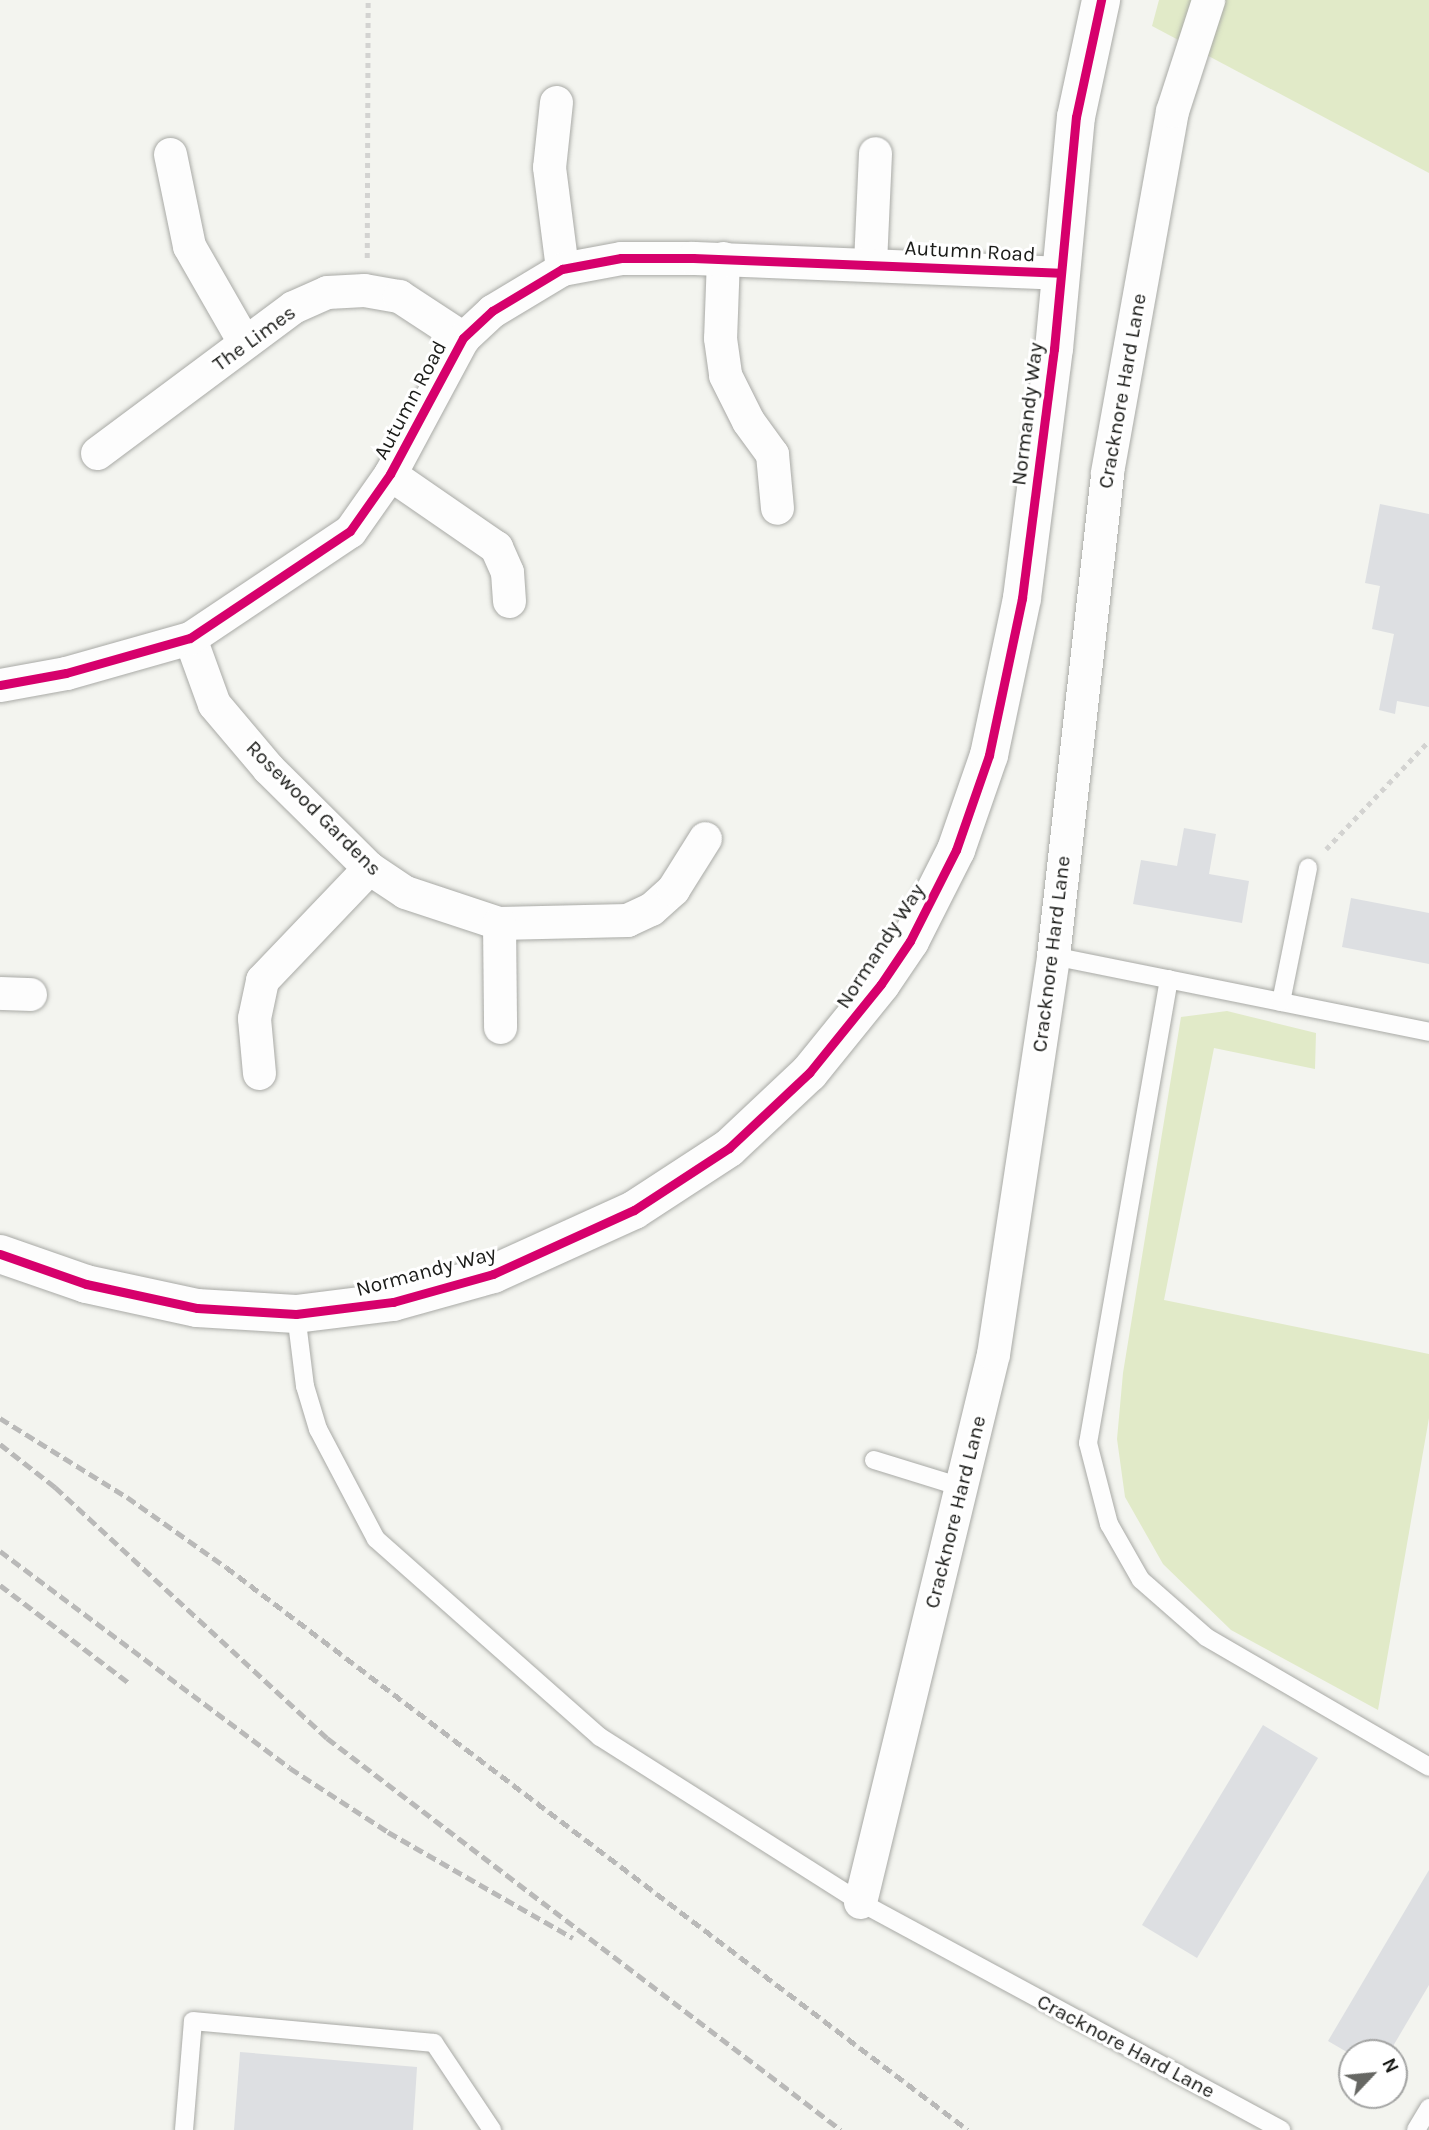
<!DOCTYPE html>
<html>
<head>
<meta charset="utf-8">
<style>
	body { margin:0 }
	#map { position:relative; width:1429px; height:2130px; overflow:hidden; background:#f3f4ef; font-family:Karla,sans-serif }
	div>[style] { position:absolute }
	.green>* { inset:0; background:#e1eac8 }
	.building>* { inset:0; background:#dddfe2 }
	.path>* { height:4.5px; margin-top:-2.25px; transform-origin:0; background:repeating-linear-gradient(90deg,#d3d3d1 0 5px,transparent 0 10px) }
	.roads { filter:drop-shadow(0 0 2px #a9aaa6) drop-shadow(0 0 2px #a9aaa6) }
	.lane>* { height:18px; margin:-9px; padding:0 9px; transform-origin:9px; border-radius:9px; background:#fdfdfd }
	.street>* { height:33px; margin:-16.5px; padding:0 16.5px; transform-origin:16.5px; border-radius:16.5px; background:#fdfdfd }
	.secondary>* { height:38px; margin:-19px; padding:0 19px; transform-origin:19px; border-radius:19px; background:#fdfdfd }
	.rail>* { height:5px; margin-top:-2.5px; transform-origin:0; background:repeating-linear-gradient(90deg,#b9b9b8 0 10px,transparent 0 15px) }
	.cycleway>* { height:9px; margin:-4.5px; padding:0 4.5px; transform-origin:4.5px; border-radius:4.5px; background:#d6006c }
	span { translate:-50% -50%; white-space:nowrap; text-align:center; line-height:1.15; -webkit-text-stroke:6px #fff; paint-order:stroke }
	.street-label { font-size:21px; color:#1a1b18 }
	.north { position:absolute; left:1338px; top:2039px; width:70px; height:70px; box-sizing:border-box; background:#fff; border:2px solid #a3a4a3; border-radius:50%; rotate:64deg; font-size:19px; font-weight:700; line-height:28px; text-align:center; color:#1a1b18 }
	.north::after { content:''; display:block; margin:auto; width:24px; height:32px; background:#666763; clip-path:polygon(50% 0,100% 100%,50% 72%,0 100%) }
</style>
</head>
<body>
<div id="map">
	<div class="green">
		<div style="clip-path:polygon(1159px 0,1429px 0,1429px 173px,1152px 26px)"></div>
		<div style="clip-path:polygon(1227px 1011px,1316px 1033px,1315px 1069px,1214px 1048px,1164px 1300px,1429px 1354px,1429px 1418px,1378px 1710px,1231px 1630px,1163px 1564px,1125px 1497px,1117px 1439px,1123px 1373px,1181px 1017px)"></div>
	</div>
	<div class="building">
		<div style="clip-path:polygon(1380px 504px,1429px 514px,1429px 707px,1397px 701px,1395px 714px,1379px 710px,1394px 634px,1372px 629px,1380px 586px,1365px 583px)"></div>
		<div style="clip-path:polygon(1184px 828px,1216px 834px,1209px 874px,1249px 881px,1242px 923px,1133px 904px,1141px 860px,1177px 866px)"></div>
		<div style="clip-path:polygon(1351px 898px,1429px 913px,1429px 964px,1342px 947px)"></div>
		<div style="clip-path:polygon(1263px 1725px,1318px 1758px,1197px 1958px,1142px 1925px)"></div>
		<div style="clip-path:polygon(1429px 1870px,1429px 1985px,1389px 2053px,1352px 2055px,1328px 2041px)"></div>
		<div style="clip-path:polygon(240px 2052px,417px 2067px,413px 2130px,234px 2130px)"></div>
	</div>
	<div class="path">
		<div style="left:367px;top:258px;width:258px;rotate:-89.8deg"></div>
		<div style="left:1326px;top:849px;width:149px;rotate:-46.4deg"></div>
	</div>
	<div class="roads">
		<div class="lane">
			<div style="left:1053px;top:956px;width:384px;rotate:11.4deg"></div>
			<div style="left:1169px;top:979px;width:471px;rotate:99.9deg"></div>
			<div style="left:1088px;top:1443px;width:84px;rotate:75.5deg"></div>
			<div style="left:1109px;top:1524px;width:64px;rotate:60.3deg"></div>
			<div style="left:1141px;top:1580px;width:86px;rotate:41.2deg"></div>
			<div style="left:1206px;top:1637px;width:258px;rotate:30.2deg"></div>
			<div style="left:1281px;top:1002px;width:137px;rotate:-78.6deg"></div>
			<div style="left:296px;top:1314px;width:73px;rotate:82.9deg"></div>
			<div style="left:305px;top:1386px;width:45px;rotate:73.2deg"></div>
			<div style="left:318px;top:1429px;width:124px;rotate:62.2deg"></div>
			<div style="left:376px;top:1539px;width:299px;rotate:41.5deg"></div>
			<div style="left:600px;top:1737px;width:308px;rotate:32.4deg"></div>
			<div style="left:860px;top:1902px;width:479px;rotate:28.4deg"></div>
			<div style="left:874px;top:1460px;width:91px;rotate:17.2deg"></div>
			<div style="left:184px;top:2130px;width:109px;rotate:-85.3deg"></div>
			<div style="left:193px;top:2021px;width:242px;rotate:5.2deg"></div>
			<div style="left:434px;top:2043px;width:105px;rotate:56.3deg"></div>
			<div style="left:1416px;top:2130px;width:26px;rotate:-59deg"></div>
		</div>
		<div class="street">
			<div style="left:556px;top:102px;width:65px;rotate:96.1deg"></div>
			<div style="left:549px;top:167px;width:103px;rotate:82.7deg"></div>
			<div style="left:170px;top:154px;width:94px;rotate:78.3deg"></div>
			<div style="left:189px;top:246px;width:111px;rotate:60.2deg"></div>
			<div style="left:723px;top:258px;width:80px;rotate:92.1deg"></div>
			<div style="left:720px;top:338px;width:37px;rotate:82deg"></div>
			<div style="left:725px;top:375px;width:51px;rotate:63.4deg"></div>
			<div style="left:748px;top:421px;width:41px;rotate:54deg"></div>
			<div style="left:772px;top:454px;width:54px;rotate:84.7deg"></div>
			<div style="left:870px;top:263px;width:110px;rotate:-87.4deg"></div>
			<div style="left:97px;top:453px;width:244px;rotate:-36.7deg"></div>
			<div style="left:293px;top:307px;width:37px;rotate:-24deg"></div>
			<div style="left:327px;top:292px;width:37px;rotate:-3deg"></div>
			<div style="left:364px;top:290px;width:36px;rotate:10deg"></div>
			<div style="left:399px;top:296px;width:77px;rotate:33.3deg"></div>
			<div style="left:390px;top:474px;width:129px;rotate:34.6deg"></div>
			<div style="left:496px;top:547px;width:27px;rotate:66deg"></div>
			<div style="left:507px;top:572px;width:29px;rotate:86deg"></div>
			<div style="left:190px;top:638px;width:70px;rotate:70deg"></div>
			<div style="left:214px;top:704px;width:84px;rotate:49.8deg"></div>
			<div style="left:268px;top:768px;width:142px;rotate:44.7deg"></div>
			<div style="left:369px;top:868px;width:43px;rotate:33.7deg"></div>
			<div style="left:405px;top:892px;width:99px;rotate:18.3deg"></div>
			<div style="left:499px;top:923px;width:128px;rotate:-1.3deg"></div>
			<div style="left:627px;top:920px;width:26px;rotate:-25deg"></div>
			<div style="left:651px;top:909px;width:30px;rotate:-42deg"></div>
			<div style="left:673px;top:889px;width:60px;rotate:-57.9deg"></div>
			<div style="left:0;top:685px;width:67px;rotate:-10.3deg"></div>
			<div style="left:66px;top:673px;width:129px;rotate:-15.8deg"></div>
			<div style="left:190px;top:638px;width:192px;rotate:-33.8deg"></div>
			<div style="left:350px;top:531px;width:70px;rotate:-54.9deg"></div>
			<div style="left:390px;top:474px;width:154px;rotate:-61.8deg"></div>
			<div style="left:463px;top:338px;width:40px;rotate:-43deg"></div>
			<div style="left:492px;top:311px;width:82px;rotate:-31deg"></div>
			<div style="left:562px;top:269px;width:60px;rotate:-10.6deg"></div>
			<div style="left:621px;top:258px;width:72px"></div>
			<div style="left:693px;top:258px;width:367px;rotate:2.3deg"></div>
			<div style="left:499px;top:923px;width:104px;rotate:89.4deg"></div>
			<div style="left:0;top:993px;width:30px;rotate:2deg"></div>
			<div style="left:259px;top:1073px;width:55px;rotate:-95.2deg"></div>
			<div style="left:254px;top:1018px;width:39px;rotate:-78deg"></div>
			<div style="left:262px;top:980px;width:155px;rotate:-46.3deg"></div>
			<div style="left:860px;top:1902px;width:564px;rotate:-76.36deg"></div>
			<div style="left:993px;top:1354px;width:402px;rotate:-81.4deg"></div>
			<div style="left:1053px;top:956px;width:487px;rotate:-83.6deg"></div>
			<div style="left:1107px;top:472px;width:367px;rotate:-79.8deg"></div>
			<div style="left:1172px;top:111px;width:117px;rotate:-72deg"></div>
		</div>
		<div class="secondary">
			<div style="left:0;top:1254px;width:91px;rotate:19.2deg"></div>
			<div style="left:86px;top:1284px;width:114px;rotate:12.2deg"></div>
			<div style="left:197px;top:1308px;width:99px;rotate:3.5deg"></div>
			<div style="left:296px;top:1314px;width:98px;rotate:-7.1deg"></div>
			<div style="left:393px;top:1302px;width:104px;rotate:-15.6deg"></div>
			<div style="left:493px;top:1274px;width:155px;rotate:-24.4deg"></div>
			<div style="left:634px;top:1210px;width:113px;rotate:-33.1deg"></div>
			<div style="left:729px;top:1148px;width:110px;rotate:-43.2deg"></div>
			<div style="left:809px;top:1073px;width:114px;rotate:-51deg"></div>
			<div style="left:881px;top:984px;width:52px;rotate:-56deg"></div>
			<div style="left:910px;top:941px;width:102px;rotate:-63.2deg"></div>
			<div style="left:956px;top:850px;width:101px;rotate:-70.8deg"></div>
			<div style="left:989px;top:755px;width:160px;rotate:-78.1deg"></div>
			<div style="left:1022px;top:598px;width:251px;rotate:-82.7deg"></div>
			<div style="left:1054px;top:349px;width:233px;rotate:-84.6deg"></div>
			<div style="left:1076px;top:117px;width:120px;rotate:-77.9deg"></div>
		</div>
	</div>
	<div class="rail">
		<div style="left:0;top:1418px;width:150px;rotate:31.9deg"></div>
		<div style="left:127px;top:1497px;width:121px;rotate:35.3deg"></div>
		<div style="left:226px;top:1567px;width:931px;rotate:37.19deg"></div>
		<div style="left:0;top:1444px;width:70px;rotate:38deg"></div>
		<div style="left:55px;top:1487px;width:370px;rotate:42.7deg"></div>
		<div style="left:327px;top:1738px;width:646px;rotate:37.33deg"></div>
		<div style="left:0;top:1551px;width:362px;rotate:36.8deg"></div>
		<div style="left:290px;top:1768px;width:117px;rotate:33.1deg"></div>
		<div style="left:388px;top:1832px;width:213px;rotate:29.8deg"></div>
		<div style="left:0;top:1585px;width:162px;rotate:37.2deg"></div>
	</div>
	<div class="cycleway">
		<div style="left:0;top:685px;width:67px;rotate:-10.3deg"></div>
		<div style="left:66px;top:673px;width:129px;rotate:-15.8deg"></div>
		<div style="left:190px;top:638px;width:192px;rotate:-33.8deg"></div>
		<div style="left:350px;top:531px;width:70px;rotate:-54.9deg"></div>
		<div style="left:390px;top:474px;width:154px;rotate:-61.8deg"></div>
		<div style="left:463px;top:338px;width:40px;rotate:-43deg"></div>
		<div style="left:492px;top:311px;width:82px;rotate:-31deg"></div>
		<div style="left:562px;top:269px;width:60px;rotate:-10.6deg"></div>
		<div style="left:621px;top:258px;width:72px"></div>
		<div style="left:693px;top:258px;width:367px;rotate:2.3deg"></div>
		<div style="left:0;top:1254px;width:91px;rotate:19.2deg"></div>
		<div style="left:86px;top:1284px;width:114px;rotate:12.2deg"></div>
		<div style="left:197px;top:1308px;width:99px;rotate:3.5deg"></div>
		<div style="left:296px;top:1314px;width:98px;rotate:-7.1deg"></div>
		<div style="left:393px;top:1302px;width:104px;rotate:-15.6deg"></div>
		<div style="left:493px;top:1274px;width:155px;rotate:-24.4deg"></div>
		<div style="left:634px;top:1210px;width:113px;rotate:-33.1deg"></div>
		<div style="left:729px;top:1148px;width:110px;rotate:-43.2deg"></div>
		<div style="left:809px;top:1073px;width:114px;rotate:-51deg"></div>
		<div style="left:881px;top:984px;width:52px;rotate:-56deg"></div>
		<div style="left:910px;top:941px;width:102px;rotate:-63.2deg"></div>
		<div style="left:956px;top:850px;width:101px;rotate:-70.8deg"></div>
		<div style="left:989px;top:755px;width:160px;rotate:-78.1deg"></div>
		<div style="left:1022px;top:598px;width:251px;rotate:-82.7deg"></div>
		<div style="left:1054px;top:349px;width:233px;rotate:-84.6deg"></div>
		<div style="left:1076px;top:117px;width:120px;rotate:-77.9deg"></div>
	</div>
	<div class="street-label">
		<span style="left:970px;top:251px;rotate:3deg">Autumn Road</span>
		<span style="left:254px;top:338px;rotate:-36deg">The Limes</span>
		<span style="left:1122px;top:391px;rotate:-80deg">Cracknore Hard Lane</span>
		<span style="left:410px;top:400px;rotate:-62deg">Autumn Road</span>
		<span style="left:1027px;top:414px;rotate:-83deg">Normandy Way</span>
		<span style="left:314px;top:808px;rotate:45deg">Rosewood Gardens</span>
		<span style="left:880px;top:946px;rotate:-57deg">Normandy Way</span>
		<span style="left:1051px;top:954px;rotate:-83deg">Cracknore Hard Lane</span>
		<span style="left:426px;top:1271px;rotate:-15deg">Normandy Way</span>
		<span style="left:955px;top:1512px;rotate:-76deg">Cracknore Hard Lane</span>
		<span style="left:1126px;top:2046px;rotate:28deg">Cracknore Hard Lane</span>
	</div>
	<div class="north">N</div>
</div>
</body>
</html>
